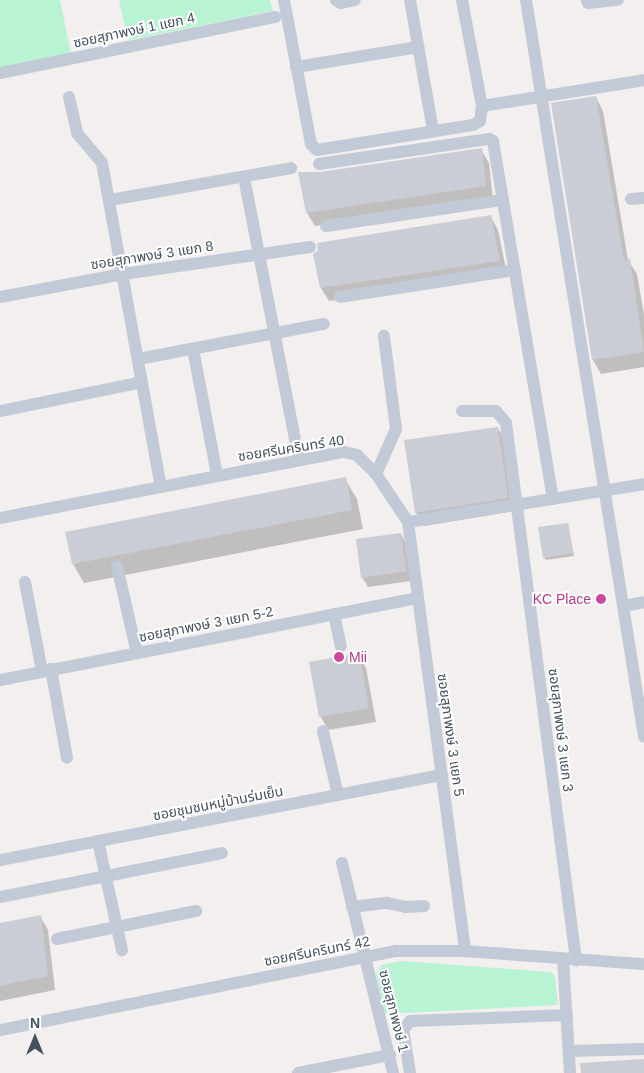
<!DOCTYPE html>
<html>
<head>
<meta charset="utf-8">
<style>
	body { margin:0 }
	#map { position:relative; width:644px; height:1073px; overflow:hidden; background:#f2efee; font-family:Helvetica,"Noto Sans Thai",sans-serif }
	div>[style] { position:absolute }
	.green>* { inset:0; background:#b8f4d3 }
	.shadow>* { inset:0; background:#0003 }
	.building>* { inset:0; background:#cacdd5 }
	.minor>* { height:12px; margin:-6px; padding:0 6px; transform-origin:6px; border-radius:6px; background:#c1cad6 }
	.dots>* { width:14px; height:14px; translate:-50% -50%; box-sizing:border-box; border:2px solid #fff; border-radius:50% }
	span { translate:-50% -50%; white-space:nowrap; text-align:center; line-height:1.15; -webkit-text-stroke:4px #fff; paint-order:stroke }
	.street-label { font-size:14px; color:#45515f }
	.hotel-label { font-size:14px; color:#b23c85 }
	.right { translate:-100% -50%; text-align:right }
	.left { translate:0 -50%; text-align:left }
	.north { position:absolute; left:10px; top:1013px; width:50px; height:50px; -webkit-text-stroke:4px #fff; paint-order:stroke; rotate:0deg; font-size:14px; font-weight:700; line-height:20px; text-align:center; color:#45515f }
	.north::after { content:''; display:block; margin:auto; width:18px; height:22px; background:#45515f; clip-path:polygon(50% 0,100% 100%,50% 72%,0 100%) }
</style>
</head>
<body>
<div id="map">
	<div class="green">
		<div style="clip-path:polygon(0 0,60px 0,71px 54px,0 69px)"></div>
		<div style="clip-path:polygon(119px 0,270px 0,273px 11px,128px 40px)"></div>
		<div style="clip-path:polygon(402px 961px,551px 972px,555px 976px,558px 1005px,385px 1014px,376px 974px,381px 965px)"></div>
	</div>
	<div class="shadow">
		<div style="clip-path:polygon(596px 97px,603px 111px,628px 260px,637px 274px,644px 315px,644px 367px,601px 374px,593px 360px,552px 104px)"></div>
		<div style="clip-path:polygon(481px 150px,489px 163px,493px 200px,315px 226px,307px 213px,320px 173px)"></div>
		<div style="clip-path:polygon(491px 217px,498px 230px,507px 274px,329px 301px,321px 288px)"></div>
		<div style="clip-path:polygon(498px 428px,506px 442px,515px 511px,424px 526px,416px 512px)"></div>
		<div style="clip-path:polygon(345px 479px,357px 499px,363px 529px,84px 583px,73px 564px)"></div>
		<div style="clip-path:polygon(568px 524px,574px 556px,546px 560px,544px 558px)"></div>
		<div style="clip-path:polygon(401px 534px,406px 544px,411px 581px,368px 587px,362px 577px)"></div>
		<div style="clip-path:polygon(358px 654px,366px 668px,376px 722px,328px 730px,321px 717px,311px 663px)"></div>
		<div style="clip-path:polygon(40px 916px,48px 930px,55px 990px,0 1001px,0 924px)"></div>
	</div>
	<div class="building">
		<div style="clip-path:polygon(596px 96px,624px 260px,630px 259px,644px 352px,592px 360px,551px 103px)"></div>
		<div style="clip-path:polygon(482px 148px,486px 186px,306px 213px,298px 172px,320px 172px)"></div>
		<div style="clip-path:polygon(491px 215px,500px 261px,320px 288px,313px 254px,318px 250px,317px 243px)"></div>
		<div style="clip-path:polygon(498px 427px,508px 498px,415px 513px,404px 440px)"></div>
		<div style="clip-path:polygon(346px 477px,352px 510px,72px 564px,65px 532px)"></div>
		<div style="clip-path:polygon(568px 523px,573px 553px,543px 558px,538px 527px)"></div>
		<div style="clip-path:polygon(401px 533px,406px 571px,361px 578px,356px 539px)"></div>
		<div style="clip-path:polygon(359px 653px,369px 708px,319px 717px,309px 662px)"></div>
		<div style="clip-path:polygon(41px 915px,48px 976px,0 986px,0 923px)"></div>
		<div style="clip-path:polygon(644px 1059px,644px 1073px,581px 1073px,580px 1063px)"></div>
	</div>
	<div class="minor">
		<div style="left:284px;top:0;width:147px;rotate:79.4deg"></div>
		<div style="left:311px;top:144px;width:8px;rotate:45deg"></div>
		<div style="left:317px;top:150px;width:158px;rotate:-9.1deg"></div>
		<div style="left:473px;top:125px;width:8px;rotate:-30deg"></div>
		<div style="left:480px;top:121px;width:15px;rotate:-82deg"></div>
		<div style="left:482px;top:106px;width:108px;rotate:-100.7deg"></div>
		<div style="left:336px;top:0;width:6px;rotate:31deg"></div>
		<div style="left:341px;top:3px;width:14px;rotate:-12deg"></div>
		<div style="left:410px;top:0;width:133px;rotate:80deg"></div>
		<div style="left:526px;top:0;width:746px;rotate:80.9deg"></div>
		<div style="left:587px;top:0;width:3px;rotate:72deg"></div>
		<div style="left:588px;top:3px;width:30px;rotate:-6deg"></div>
		<div style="left:296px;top:67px;width:124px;rotate:-9.3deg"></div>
		<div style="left:0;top:73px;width:281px;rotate:-11.5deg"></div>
		<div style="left:69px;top:97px;width:37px;rotate:77deg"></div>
		<div style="left:77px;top:133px;width:39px;rotate:50deg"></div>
		<div style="left:102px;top:163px;width:329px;rotate:79.7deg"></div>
		<div style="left:482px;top:106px;width:164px;rotate:-9.1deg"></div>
		<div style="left:319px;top:164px;width:172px;rotate:-8.4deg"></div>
		<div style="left:489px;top:139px;width:4px;rotate:27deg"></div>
		<div style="left:493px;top:141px;width:363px;rotate:80.5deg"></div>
		<div style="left:244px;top:177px;width:288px;rotate:79deg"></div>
		<div style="left:631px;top:199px;width:13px;rotate:-4deg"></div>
		<div style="left:110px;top:200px;width:184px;rotate:-10deg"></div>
		<div style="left:326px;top:226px;width:179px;rotate:-8.4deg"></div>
		<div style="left:0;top:297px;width:125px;rotate:-10.6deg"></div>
		<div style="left:123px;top:274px;width:189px;rotate:-8.2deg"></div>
		<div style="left:340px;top:297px;width:177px;rotate:-8.8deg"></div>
		<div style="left:193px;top:349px;width:128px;rotate:79.2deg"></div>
		<div style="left:138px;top:359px;width:189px;rotate:-10.7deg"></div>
		<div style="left:0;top:411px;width:145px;rotate:-11.5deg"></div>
		<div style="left:462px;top:411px;width:34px"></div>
		<div style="left:496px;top:411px;width:16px;rotate:50deg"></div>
		<div style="left:506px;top:423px;width:542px;rotate:82.57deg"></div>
		<div style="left:376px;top:474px;width:49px;rotate:-66deg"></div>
		<div style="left:396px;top:429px;width:94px;rotate:-97.4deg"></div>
		<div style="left:0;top:518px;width:350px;rotate:-10.9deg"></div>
		<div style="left:344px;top:452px;width:13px;rotate:13deg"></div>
		<div style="left:357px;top:455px;width:27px;rotate:45deg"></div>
		<div style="left:376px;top:474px;width:58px;rotate:56.3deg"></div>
		<div style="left:408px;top:522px;width:239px;rotate:-9.1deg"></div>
		<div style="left:408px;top:522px;width:433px;rotate:82.4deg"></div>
		<div style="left:117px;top:566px;width:89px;rotate:77.1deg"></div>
		<div style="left:25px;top:582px;width:91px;rotate:79.2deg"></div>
		<div style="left:624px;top:606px;width:20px;rotate:-11deg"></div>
		<div style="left:334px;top:614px;width:33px;rotate:78deg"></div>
		<div style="left:51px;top:669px;width:90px;rotate:79.8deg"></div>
		<div style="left:0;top:680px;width:426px;rotate:-11.1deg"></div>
		<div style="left:323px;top:731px;width:66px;rotate:76.8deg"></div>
		<div style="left:98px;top:841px;width:112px;rotate:77.6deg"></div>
		<div style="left:0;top:860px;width:450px;rotate:-10.9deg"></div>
		<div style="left:342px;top:863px;width:216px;rotate:76.3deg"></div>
		<div style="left:0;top:897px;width:226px;rotate:-11.2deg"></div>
		<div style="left:352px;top:907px;width:35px;rotate:-7deg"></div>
		<div style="left:387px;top:903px;width:19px;rotate:12deg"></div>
		<div style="left:406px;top:907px;width:18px;rotate:-3deg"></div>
		<div style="left:57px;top:939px;width:142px;rotate:-11.4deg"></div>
		<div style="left:563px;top:959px;width:114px;rotate:86.5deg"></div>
		<div style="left:0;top:1030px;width:404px;rotate:-11.3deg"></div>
		<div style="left:396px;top:951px;width:69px"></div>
		<div style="left:465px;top:951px;width:179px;rotate:4.2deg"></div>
		<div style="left:569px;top:1051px;width:75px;rotate:-1.5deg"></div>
		<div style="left:298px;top:1073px;width:94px;rotate:-11.1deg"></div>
		<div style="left:410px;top:1073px;width:44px;rotate:-99.2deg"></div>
		<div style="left:403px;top:1030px;width:11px;rotate:-52deg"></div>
		<div style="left:410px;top:1021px;width:157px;rotate:-2.2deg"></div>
	</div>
	<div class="dots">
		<div style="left:601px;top:599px;background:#d1479c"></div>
		<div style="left:339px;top:657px;background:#d1479c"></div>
	</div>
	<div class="street-label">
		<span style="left:134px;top:30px;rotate:-12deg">ซอยสุภาพงษ์ 1 แยก 4</span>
		<span style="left:152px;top:255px;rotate:-9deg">ซอยสุภาพงษ์ 3 แยก 8</span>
		<span style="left:291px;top:448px;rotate:-9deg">ซอยศรีนครินทร์ 40</span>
		<span style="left:206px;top:624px;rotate:-11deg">ซอยสุภาพงษ์ 3 แยก 5-2</span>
		<span style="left:561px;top:730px;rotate:83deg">ซอยสุภาพงษ์ 3 แยก 3</span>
		<span style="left:451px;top:735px;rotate:82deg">ซอยสุภาพงษ์ 3 แยก 5</span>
		<span style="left:218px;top:803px;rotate:-11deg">ซอยชุมชนหมู่บ้านร่มเย็น</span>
		<span style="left:317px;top:951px;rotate:-11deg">ซอยศรีนครินทร์ 42</span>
		<span style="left:394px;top:1011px;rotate:76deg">ซอยสุภาพงษ์ 1</span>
	</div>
	<div class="hotel-label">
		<span class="right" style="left:591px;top:599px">KC Place</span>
		<span class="left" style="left:349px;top:657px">Mii</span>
	</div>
	<div class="north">N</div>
</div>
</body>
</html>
